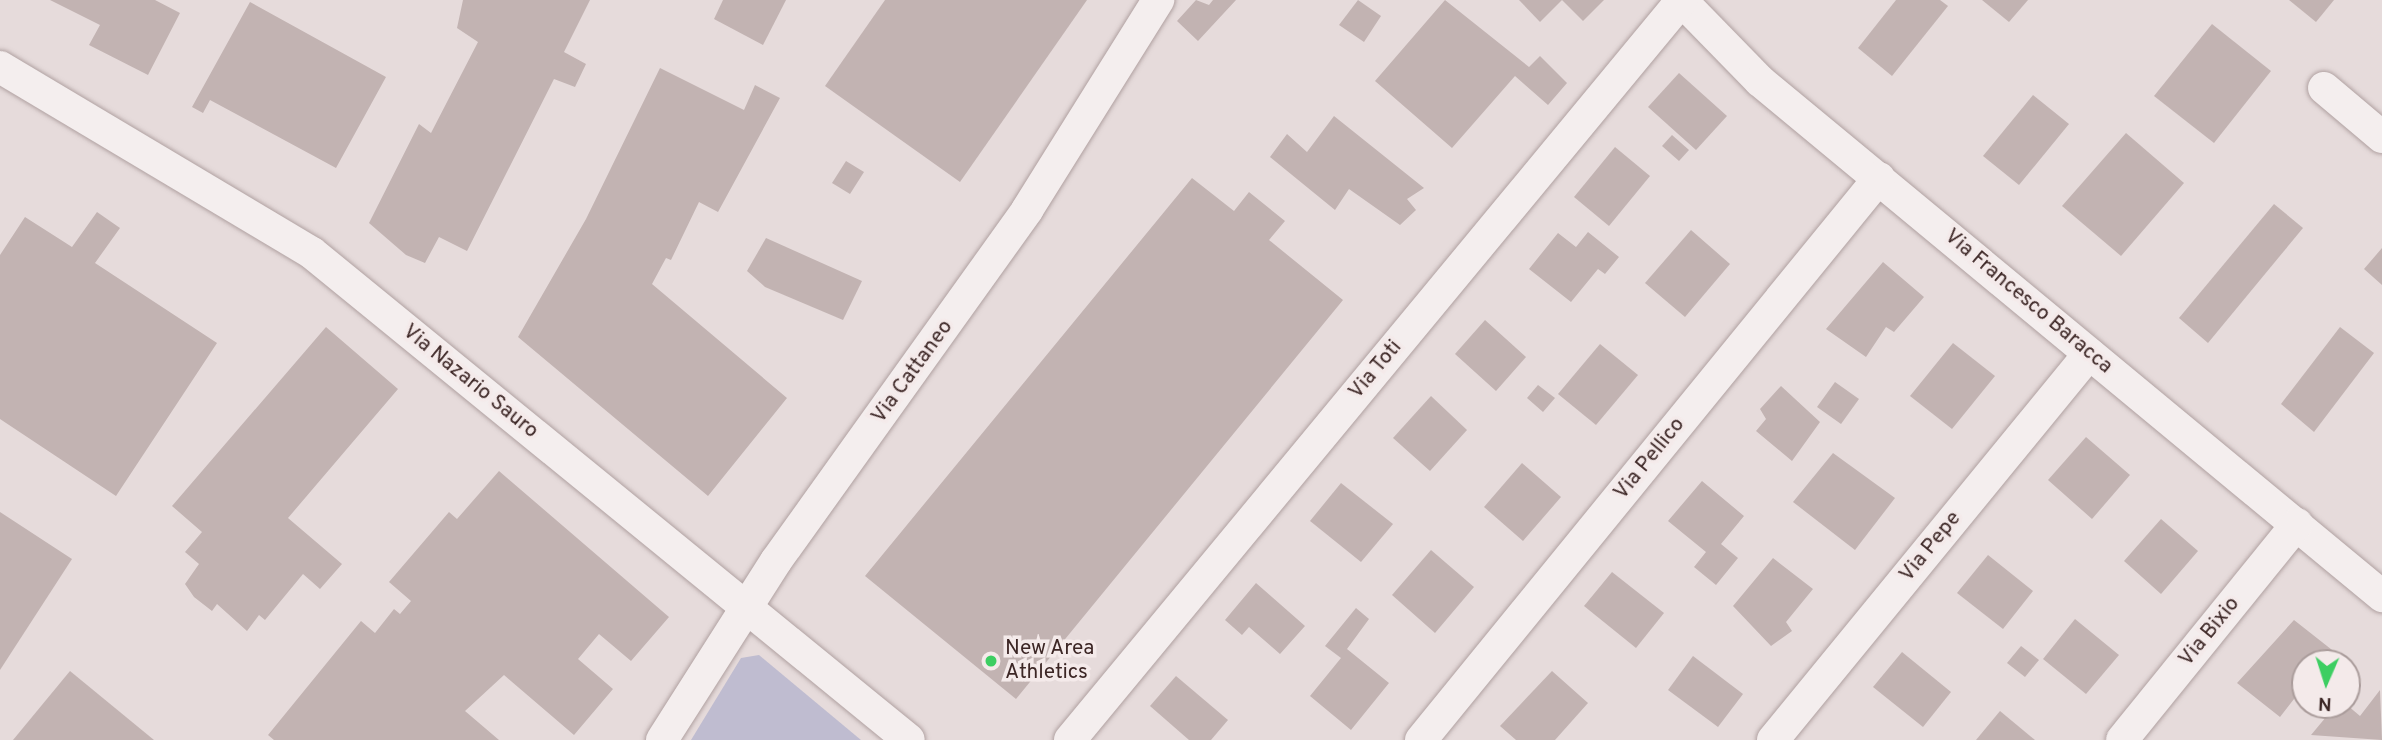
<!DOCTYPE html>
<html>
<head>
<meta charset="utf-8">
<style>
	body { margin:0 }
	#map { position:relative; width:2382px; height:740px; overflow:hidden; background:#e6dbdb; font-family:Overpass,sans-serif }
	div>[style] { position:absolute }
	.green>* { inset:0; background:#bfbcd0 }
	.building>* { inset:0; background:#c2b3b2 }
	.roads { filter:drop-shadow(0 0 2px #b0a1a1) drop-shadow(0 0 2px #b0a1a1) }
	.minor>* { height:32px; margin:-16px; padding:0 16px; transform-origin:16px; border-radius:16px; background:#f4eeee }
	.dots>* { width:19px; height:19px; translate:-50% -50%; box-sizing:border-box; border:4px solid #f4eaea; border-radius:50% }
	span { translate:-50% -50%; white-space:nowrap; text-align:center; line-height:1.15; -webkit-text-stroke:7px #f4eaea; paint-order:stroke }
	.street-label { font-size:21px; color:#3c2625 }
	.poi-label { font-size:21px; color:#3c2625 }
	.left { translate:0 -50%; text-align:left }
	.north { position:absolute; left:2291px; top:649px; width:70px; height:70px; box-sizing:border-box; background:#f4eaea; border:2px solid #aa9c9b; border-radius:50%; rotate:183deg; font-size:19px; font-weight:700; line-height:28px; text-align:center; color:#3c2625 }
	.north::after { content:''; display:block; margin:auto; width:24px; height:32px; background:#3dce62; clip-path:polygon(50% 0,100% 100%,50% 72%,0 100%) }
</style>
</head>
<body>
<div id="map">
	<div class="green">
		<div style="clip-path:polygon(759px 655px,861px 740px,691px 740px,741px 658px)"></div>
	</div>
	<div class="building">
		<div style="clip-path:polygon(50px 0,155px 0,180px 13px,148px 75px,89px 45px,100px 25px)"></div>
		<div style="clip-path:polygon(463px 0,590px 0,564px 52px,586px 64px,575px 87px,554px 79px,467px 251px,439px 237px,425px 263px,406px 255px,369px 223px,419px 124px,431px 133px,478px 42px,457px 28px)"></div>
		<div style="clip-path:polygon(723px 0,786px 0,763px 45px,714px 19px)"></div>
		<div style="clip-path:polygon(885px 0,1087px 0,960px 182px,825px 86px)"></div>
		<div style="clip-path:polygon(1196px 0,1209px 5px,1213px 0,1236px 0,1198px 41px,1177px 21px)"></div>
		<div style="clip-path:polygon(1358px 0,1381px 16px,1364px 42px,1339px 25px)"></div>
		<div style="clip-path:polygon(1445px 0,1529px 67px,1540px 56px,1567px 83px,1548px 105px,1515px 76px,1452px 148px,1375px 81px)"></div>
		<div style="clip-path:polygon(1519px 0,1562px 0,1540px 22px)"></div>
		<div style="clip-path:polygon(1562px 0,1604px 0,1583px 21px)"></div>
		<div style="clip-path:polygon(1896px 0,1940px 0,1948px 6px,1892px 76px,1858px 48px)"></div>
		<div style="clip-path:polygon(1982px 0,2028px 0,2009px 22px)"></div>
		<div style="clip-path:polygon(2289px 0,2334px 0,2316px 22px)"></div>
		<div style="clip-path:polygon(250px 2px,386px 77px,336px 168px,210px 100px,203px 113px,192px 107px)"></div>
		<div style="clip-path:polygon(2212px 24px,2271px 71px,2214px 143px,2154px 96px)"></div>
		<div style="clip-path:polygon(660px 68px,744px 110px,755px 85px,780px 98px,718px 212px,699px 202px,671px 260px,666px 258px,652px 284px,787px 398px,708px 496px,518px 337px,586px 219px)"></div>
		<div style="clip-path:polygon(1679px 73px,1727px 116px,1696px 150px,1648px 107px)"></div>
		<div style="clip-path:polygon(2033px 95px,2069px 124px,2019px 185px,1983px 156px)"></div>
		<div style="clip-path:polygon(1334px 116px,1424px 188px,1407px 199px,1416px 210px,1400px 225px,1349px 189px,1335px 210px,1270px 157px,1287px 134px,1307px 152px)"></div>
		<div style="clip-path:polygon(2126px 133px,2184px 183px,2121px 256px,2062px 206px)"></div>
		<div style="clip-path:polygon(1672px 135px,1689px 150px,1679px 161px,1662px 146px)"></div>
		<div style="clip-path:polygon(1615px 147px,1650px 176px,1609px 226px,1574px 197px)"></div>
		<div style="clip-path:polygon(846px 161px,864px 172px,850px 194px,832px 183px)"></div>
		<div style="clip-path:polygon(1192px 178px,1234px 211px,1249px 192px,1285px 221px,1269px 240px,1343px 300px,1016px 699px,865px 576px)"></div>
		<div style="clip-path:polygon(2274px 204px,2303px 228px,2208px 343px,2179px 318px)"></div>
		<div style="clip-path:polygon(97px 212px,120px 228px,95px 263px,217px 343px,116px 496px,0 419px,0 255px,25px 217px,72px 247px)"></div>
		<div style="clip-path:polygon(1691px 230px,1730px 264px,1685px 317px,1645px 283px)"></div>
		<div style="clip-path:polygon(1588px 232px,1619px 257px,1605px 274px,1598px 269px,1571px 302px,1529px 269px,1558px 233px,1576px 247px)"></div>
		<div style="clip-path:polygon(766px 238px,862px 281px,843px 320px,765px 287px,747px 271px)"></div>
		<div style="clip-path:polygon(2382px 248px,2382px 285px,2364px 269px)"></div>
		<div style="clip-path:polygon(1883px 262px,1924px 297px,1894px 332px,1886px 327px,1866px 357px,1826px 329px)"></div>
		<div style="clip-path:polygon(1485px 320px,1526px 357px,1496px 391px,1455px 354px)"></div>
		<div style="clip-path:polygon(326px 327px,398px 389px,288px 518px,342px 564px,320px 589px,303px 574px,265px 620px,259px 615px,247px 631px,217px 604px,212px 611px,194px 597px,185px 584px,199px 564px,185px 552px,202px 532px,172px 506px)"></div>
		<div style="clip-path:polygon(2340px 327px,2374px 353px,2314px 432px,2281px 404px)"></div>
		<div style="clip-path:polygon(1953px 343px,1995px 376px,1952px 429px,1910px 396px)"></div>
		<div style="clip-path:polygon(1600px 344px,1638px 375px,1596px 425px,1558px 394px)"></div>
		<div style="clip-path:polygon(1835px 382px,1859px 399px,1841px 424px,1817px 407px)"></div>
		<div style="clip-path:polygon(1538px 385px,1555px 398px,1543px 412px,1527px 398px)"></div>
		<div style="clip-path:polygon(1781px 386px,1820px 422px,1792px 461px,1756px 431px,1766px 419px,1760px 409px)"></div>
		<div style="clip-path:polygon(1431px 396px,1467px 430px,1430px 471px,1393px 438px)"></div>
		<div style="clip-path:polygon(2086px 437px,2130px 475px,2092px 519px,2048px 480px)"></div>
		<div style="clip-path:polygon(1833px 453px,1895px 498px,1855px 550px,1793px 502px)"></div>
		<div style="clip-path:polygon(1522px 463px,1561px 497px,1523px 541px,1484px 507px)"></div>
		<div style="clip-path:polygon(499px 471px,669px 617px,631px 661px,599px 634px,578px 659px,613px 689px,574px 735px,504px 675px,465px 711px,499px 740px,274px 740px,268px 735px,361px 621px,375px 633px,394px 609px,400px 614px,411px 601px,389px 582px,449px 512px,457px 519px)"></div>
		<div style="clip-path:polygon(1702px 481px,1744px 516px,1721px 544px,1738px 558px,1716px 585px,1694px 567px,1706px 552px,1668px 521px)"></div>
		<div style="clip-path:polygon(1341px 483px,1393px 524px,1361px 562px,1310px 521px)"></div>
		<div style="clip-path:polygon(0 512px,72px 559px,0 670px)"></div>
		<div style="clip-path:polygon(2161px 519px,2198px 551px,2161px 594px,2124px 561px)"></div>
		<div style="clip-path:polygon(1431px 550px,1474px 587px,1435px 633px,1392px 595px)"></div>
		<div style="clip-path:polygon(1988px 555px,2033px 591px,2003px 629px,1957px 593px)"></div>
		<div style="clip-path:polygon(1773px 558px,1813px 589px,1786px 622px,1792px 631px,1771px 646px,1733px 606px)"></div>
		<div style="clip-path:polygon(1612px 572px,1664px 613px,1636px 648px,1584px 606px)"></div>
		<div style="clip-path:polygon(1256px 583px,1305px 626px,1280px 654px,1249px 627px,1242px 635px,1225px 620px)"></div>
		<div style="clip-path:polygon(1356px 608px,1369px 619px,1347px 649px,1389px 683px,1351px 730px,1310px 696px,1341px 658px,1325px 646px)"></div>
		<div style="clip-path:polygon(2075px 619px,2119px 655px,2086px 694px,2043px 659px)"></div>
		<div style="clip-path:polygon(2294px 620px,2341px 657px,2337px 663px,2305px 663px,2305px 685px,2280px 717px,2237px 683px)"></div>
		<div style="clip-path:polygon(2021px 646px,2039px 660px,2025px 677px,2007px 663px)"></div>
		<div style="clip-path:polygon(1902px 652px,1951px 692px,1923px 727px,1873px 687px)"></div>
		<div style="clip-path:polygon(1693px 656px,1743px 694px,1718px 727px,1668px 690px)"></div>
		<div style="clip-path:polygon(70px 671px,154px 740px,13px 740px)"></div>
		<div style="clip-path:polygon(1552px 671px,1588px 703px,1555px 740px,1516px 740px,1500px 726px)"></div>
		<div style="clip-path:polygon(1176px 676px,1228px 720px,1211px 740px,1189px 740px,1150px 706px)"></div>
		<div style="clip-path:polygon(2380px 690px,2382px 740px,2311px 735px,2336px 705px,2347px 705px,2360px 716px)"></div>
		<div style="clip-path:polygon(2000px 711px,2035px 740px,1976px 740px)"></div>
	</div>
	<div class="roads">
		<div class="minor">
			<div style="left:1681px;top:0;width:113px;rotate:45.7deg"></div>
			<div style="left:1760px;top:81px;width:808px;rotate:39.62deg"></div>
			<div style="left:0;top:67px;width:363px;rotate:30.8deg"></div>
			<div style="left:312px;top:253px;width:770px;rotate:39.21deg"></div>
			<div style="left:2324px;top:88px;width:76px;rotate:40.2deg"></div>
			<div style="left:662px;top:740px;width:212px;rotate:-57.5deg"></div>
			<div style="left:776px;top:561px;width:432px;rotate:-54.4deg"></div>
			<div style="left:1027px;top:210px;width:248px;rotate:-58deg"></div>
			<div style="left:1070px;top:740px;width:960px;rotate:-50.41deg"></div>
			<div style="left:1421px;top:740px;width:725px;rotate:-50.82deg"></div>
			<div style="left:1773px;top:740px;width:499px;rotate:-50.7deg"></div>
			<div style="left:2122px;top:740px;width:278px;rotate:-51deg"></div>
		</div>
	</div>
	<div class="dots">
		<div style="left:991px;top:661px;background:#3dce62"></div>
	</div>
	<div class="street-label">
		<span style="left:2028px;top:302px;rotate:40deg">Via Francesco Baracca</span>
		<span style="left:1376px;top:370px;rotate:-50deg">Via Toti</span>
		<span style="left:913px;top:372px;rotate:-54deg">Via Cattaneo</span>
		<span style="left:470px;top:382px;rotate:39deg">Via Nazario Sauro</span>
		<span style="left:1650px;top:459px;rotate:-51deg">Via Pellico</span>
		<span style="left:1931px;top:547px;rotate:-51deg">Via Pepe</span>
		<span style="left:2210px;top:632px;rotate:-51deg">Via Bixio</span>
	</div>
	<div class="poi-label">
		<span class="left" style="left:1005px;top:661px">New Area<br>Athletics</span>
	</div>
	<div class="north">N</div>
</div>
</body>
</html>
